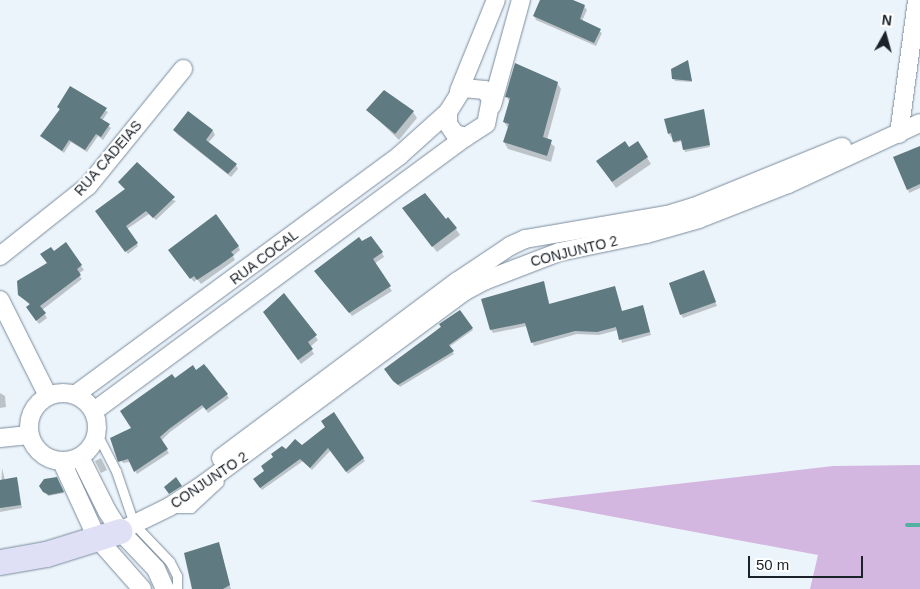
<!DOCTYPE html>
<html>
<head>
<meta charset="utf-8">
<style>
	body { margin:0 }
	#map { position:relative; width:920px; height:589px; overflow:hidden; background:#ecf4fb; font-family:Helvetica,sans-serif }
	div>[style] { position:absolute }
	.green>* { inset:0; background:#d4b7e1 }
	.shadow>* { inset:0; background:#0003 }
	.stream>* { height:4.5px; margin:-2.25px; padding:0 2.25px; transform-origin:2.25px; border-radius:2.25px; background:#53b1a1 }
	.building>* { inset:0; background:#5f7a81 }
	.roads { filter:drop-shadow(0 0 1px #7b8c9d) drop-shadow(0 0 1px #7b8c9d) }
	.lane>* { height:9px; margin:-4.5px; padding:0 4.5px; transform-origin:4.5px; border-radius:4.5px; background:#fff }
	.street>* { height:18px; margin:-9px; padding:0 9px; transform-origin:9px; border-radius:9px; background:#fff }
	.street>.ring { margin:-9px; padding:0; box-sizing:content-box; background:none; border:18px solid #fff; border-radius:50% }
	.secondary>* { height:25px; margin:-12.5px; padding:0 12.5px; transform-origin:12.5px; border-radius:12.5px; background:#dfe0f6 }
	span { translate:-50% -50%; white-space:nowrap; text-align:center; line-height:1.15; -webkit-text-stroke:4px #fff; paint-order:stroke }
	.street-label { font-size:14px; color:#1b2229 }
	.north { position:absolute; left:860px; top:10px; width:50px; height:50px; -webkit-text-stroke:4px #fff; paint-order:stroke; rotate:7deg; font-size:14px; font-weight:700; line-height:20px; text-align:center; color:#1b2229 }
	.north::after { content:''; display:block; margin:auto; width:18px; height:22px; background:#1b2229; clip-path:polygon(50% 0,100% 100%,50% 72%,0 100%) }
	.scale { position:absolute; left:748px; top:556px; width:115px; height:22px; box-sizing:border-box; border:2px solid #1b2229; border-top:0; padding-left:6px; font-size:15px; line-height:18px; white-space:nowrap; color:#1b2229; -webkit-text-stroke:4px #fff; paint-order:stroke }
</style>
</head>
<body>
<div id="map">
	<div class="green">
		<div style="clip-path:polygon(920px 465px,920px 589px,810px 589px,818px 555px,529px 501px,833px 466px)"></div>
	</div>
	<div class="shadow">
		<div style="clip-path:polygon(542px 0,572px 0,584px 6px,587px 10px,582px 21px,602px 33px,596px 46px,536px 20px,534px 16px)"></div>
		<div style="clip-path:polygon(688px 64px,692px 82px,675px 81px,674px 79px)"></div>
		<div style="clip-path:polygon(557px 83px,561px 89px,547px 140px,555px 147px,551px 162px,508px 149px,504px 142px,508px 128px,504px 122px,510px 103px,507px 97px)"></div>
		<div style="clip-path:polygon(70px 88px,108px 112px,102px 121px,111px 128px,103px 140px,98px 136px,87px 152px,71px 142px,64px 153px,42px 137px,60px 111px,58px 107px)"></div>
		<div style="clip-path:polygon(368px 110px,413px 112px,417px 118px,399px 140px)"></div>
		<div style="clip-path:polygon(704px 112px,710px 147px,685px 152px,682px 141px,675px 143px,669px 134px)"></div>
		<div style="clip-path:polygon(188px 113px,213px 131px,215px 135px,208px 143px,236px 165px,238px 169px,231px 177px,177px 134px,175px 130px)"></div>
		<div style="clip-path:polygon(638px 143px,651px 164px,616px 188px,602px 168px)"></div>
		<div style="clip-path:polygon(920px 146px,920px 188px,909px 193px,908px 189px)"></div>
		<div style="clip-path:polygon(119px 183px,176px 201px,156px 220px,149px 214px,127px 229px,138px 246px,128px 254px,98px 214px,126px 190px)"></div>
		<div style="clip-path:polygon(408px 215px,456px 229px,460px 235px,437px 252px)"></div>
		<div style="clip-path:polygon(362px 242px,382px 253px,384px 257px,374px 264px,392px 291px,352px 316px,318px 275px)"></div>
		<div style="clip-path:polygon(66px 244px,84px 270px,78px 274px,82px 279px,42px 310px,47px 318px,39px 324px,30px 311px,30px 305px,20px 295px,48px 264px,54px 252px)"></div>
		<div style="clip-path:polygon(238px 246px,240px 250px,233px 256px,235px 260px,201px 284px,197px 279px,194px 282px,172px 254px)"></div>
		<div style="clip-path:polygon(706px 276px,717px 306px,683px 318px,681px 314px)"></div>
		<div style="clip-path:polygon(543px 283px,550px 305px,622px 312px,644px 310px,651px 335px,622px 343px,618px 330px,599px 335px,577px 334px,534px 346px,527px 326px,493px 333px,491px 330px)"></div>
		<div style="clip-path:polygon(284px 295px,318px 340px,310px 347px,314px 354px,301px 364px,267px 317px)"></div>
		<div style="clip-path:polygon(459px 311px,473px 330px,449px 347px,454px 354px,400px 387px,387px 372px)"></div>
		<div style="clip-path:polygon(207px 367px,229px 398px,208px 413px,204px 407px,170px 432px,161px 441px,169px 453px,137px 474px,130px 462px,123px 463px,114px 451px,175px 379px)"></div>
		<div style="clip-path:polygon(0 393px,5px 396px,6px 407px,0 408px)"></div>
		<div style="clip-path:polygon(333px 414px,365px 461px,348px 474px,331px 450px,312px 470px,303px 461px,262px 490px,256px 482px,265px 471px,286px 450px,302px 447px,326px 427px)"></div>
		<div style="clip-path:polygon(101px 458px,107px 470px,101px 473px,95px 461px)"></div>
		<div style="clip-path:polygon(2px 468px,5px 480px,16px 479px,18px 482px,22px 508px,0 512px)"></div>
		<div style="clip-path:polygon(57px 479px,64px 493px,48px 496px,42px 488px)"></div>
		<div style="clip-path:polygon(219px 544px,231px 589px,193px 589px)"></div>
	</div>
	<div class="stream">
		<div style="left:907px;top:525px;width:13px"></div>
	</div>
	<div class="building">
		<div style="clip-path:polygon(540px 0,573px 0,585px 5px,580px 19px,601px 29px,594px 43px,533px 16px)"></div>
		<div style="clip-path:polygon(688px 60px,692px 81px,672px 79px,671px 69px)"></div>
		<div style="clip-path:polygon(515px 63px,558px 82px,543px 137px,552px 140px,547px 156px,503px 142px,509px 124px,503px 122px,510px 98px,505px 97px)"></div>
		<div style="clip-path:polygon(70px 86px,107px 108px,100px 118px,110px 124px,101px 137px,96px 134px,85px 150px,69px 140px,62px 151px,40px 136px,60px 109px,57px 107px)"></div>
		<div style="clip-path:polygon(384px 90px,414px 111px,395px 134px,366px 110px)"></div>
		<div style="clip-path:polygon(704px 109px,710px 145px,683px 150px,681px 140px,673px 142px,671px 133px,668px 134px,664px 119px)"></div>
		<div style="clip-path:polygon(188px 111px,213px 130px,206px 140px,237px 164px,228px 174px,173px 130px)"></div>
		<div style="clip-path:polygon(625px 141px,629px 147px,638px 141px,648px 157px,612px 182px,596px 161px)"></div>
		<div style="clip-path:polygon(920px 146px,920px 184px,907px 190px,893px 157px)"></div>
		<div style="clip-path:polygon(137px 162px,175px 197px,153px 218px,146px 211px,126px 226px,138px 243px,125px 252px,95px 211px,125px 189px,118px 182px)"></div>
		<div style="clip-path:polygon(425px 193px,446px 219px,448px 217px,457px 228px,432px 247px,402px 208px)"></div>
		<div style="clip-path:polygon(216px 214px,239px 246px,231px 252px,234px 255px,220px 265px,197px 280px,194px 276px,190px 279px,168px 250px)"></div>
		<div style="clip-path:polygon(371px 236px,383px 252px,373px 259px,391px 286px,349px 313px,314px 271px,359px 237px,362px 241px)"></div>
		<div style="clip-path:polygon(66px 242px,82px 265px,77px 269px,81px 275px,40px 306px,46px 313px,36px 321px,26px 307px,30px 304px,18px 295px,17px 281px,47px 263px,40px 254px,51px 247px,54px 251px)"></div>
		<div style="clip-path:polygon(704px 270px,716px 302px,680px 315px,669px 283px)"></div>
		<div style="clip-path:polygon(544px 281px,549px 304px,615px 286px,622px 311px,643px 305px,650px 332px,619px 340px,616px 327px,597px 332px,575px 331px,531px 343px,525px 323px,490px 330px,481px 299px)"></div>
		<div style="clip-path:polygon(284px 293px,317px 335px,308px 342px,313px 349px,298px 360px,263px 312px)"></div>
		<div style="clip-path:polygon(460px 310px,473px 328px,449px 345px,454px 351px,398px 385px,393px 381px,384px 369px,441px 327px,439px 324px)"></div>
		<div style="clip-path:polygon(204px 364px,228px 394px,206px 410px,202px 405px,169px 429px,160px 437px,168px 449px,134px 472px,128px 459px,118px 462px,110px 438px,131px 428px,120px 411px,172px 374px,175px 378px,193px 365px,196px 370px)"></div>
		<div style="clip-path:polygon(334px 412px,364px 458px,346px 472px,328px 448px,310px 468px,300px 459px,260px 488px,253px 479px,264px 471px,261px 466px,273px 457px,271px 454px,282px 446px,286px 449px,295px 439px,302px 445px,325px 427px,321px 421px)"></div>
		<div style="clip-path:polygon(17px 477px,21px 505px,0 508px,0 480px)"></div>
		<div style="clip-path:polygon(57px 477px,64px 492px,49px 495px,43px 492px,39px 486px,44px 479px)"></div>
		<div style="clip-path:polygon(176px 477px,182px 486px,169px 494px,164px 487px)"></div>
		<div style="clip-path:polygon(219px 542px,230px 585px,223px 589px,192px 589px,184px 553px)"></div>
	</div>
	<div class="roads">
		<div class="lane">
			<div style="left:97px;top:434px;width:42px;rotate:62.8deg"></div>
			<div style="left:116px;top:471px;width:56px;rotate:71.2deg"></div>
			<div style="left:134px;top:524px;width:52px;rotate:46.5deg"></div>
			<div style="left:170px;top:562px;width:16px;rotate:63deg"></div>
			<div style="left:177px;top:576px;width:13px;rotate:90deg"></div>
			<div style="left:171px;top:508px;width:20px"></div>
			<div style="left:191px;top:508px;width:38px;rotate:-43deg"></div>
		</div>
		<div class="street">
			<div style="left:459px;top:91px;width:98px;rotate:-67.9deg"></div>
			<div style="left:492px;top:105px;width:109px;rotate:-74.6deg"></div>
			<div style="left:899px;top:134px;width:135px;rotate:-82.3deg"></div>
			<div style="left:0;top:256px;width:112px;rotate:-38.5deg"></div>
			<div style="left:88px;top:186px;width:151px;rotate:-50.9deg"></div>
			<div style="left:0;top:300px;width:107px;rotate:63.4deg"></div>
			<div class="ring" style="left:29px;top:393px;width:50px;height:50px"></div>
			<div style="left:75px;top:395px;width:403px;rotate:-36.4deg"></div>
			<div style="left:399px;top:156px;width:66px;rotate:-41.9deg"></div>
			<div style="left:448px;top:112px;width:28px;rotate:-58deg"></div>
			<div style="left:463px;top:88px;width:22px;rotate:5deg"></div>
			<div style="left:485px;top:90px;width:11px;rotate:56deg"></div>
			<div style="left:491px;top:99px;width:25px;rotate:101deg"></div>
			<div style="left:486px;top:124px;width:24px;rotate:147deg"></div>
			<div style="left:466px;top:137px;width:11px;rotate:-165deg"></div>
			<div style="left:455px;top:134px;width:12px;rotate:-125deg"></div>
			<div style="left:448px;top:124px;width:12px;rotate:-90deg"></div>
			<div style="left:94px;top:411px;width:462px;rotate:-36.4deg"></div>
			<div style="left:0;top:438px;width:29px;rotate:-6deg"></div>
			<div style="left:80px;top:457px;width:60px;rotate:63.4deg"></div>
			<div style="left:107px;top:511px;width:24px;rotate:57deg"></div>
			<div style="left:120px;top:531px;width:52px;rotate:46.5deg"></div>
			<div style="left:156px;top:569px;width:22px;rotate:66deg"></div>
			<div style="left:221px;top:458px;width:296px;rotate:-36.8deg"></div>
			<div style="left:458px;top:281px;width:63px;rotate:-33.9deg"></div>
			<div style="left:510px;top:246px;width:17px;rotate:-25deg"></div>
			<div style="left:525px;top:239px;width:144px;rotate:-9.6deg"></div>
			<div style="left:667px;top:215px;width:28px;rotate:-17deg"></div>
			<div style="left:694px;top:207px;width:160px;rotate:-22.1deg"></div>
			<div style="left:62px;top:462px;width:84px;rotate:65.3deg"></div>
			<div style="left:97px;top:538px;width:68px;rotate:48.6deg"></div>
			<div style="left:120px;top:531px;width:55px;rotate:-26.1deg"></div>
			<div style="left:169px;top:507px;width:42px;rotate:-33.3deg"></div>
			<div style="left:204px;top:484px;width:325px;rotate:-36.5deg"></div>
			<div style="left:465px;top:291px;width:24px;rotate:-28deg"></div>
			<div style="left:486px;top:280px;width:78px;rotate:-21deg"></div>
			<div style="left:559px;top:252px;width:89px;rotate:-11.7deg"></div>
			<div style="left:646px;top:234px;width:55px;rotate:-15.8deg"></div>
			<div style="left:699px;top:219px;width:96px;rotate:-21.5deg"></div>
			<div style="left:788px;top:184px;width:145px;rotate:-24.8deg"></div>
		</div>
		<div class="secondary">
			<div style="left:0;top:562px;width:47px;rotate:-9.9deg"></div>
			<div style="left:46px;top:554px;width:77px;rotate:-17.3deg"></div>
		</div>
	</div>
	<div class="street-label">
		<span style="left:108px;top:158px;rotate:-49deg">RUA CADEIAS</span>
		<span style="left:574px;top:251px;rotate:-14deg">CONJUNTO 2</span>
		<span style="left:264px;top:257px;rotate:-37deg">RUA COCAL</span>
		<span style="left:209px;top:480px;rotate:-34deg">CONJUNTO 2</span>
	</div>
	<div class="north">N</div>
	<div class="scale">50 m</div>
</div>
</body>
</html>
